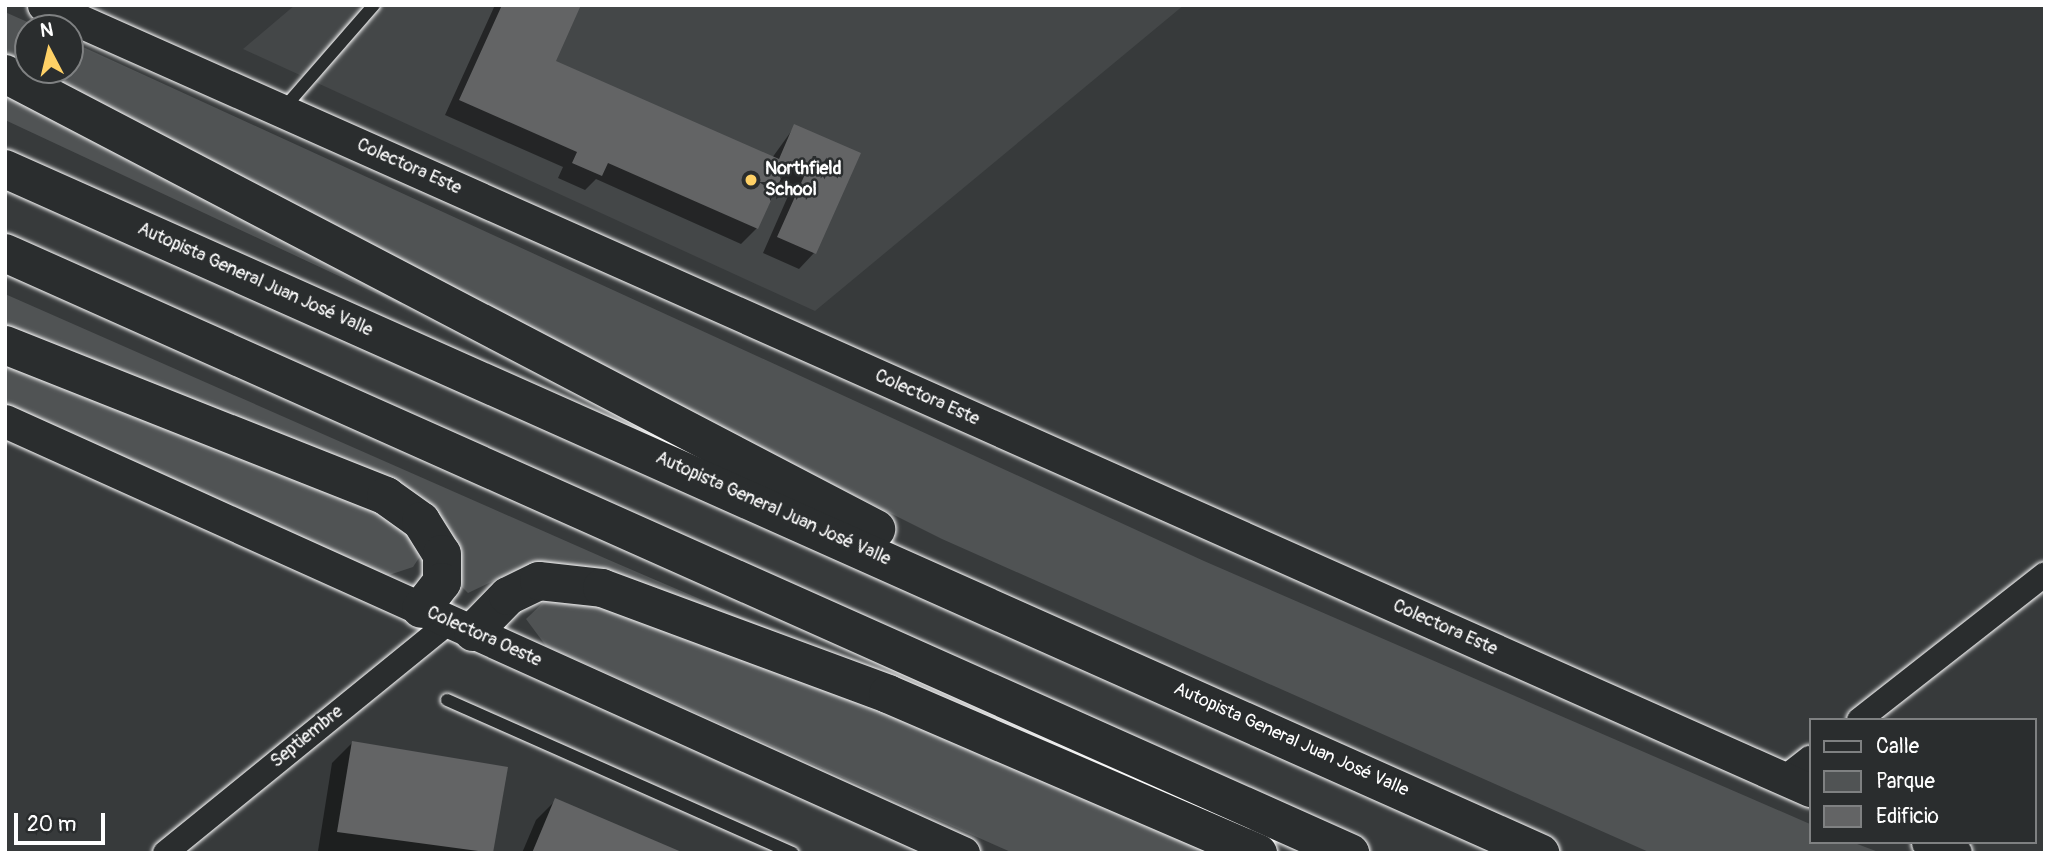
<!DOCTYPE html>
<html>
<head>
<meta charset="utf-8">
<style>
	body { margin:0 }
	#map { position:relative; width:2050px; height:858px; overflow:hidden; background:#373a3b; font-family:Pangolin,sans-serif }
	div>[style] { position:absolute }
	.built>* { inset:0; background:#444748 }
	.green>* { inset:0; background:#505354 }
	.shadow>* { inset:0; background:#0007 }
	.building>* { inset:0; background:#636465 }
	.roads { filter:drop-shadow(0 0 2px #fff) drop-shadow(0 0 2px #fff) }
	.lane>* { height:12px; margin:-6px; padding:0 6px; transform-origin:6px; border-radius:6px; background:#2a2d2e }
	.street>* { height:24px; margin:-12px; padding:0 12px; transform-origin:12px; border-radius:12px; background:#2a2d2e }
	.secondary>* { height:33px; margin:-16.5px; padding:0 16.5px; transform-origin:16.5px; border-radius:16.5px; background:#2a2d2e }
	.highway>* { height:38px; margin:-19px; padding:0 19px; transform-origin:19px; border-radius:19px; background:#2a2d2e }
	.dots>* { width:19px; height:19px; translate:-50% -50%; box-sizing:border-box; border:4px solid #2a2d2e; border-radius:50% }
	span { translate:-50% -50%; white-space:nowrap; text-align:center; line-height:1.15; -webkit-text-stroke:5px #2a2d2e; paint-order:stroke }
	.street-label { font-size:18px; color:#fff }
	.poi-label { font-size:18px; color:#fff; font-weight:700 }
	.left { translate:0 -50%; text-align:left }
	.frame { position:absolute; inset:0; border:7px solid #fff; pointer-events:none }
	.legend { position:absolute; left:1809px; top:718px; width:228px; height:126px; box-sizing:border-box; background:#2a2d2e; border:2px solid #7f8182; margin:0; padding:9px 12px; list-style:none; font-size:21px; color:#fff }
	.legend li { display:flex; align-items:center; gap:14px; height:35px }
	.legend b { width:35px; border:2px solid #7f8182 }
	.north { position:absolute; left:14px; top:14px; width:70px; height:70px; box-sizing:border-box; background:#2a2d2e; border:2px solid #7f8182; border-radius:50%; rotate:353deg; font-size:19px; font-weight:700; line-height:28px; text-align:center; color:#fff }
	.north::after { content:''; display:block; margin:auto; width:24px; height:32px; background:#ffd166; clip-path:polygon(50% 0,100% 100%,50% 72%,0 100%) }
	.scale { position:absolute; left:14px; top:813px; width:91px; height:32px; box-sizing:border-box; border:4px solid #fff; border-top:0; padding-left:9px; font-size:21px; line-height:24px; white-space:nowrap; color:#fff; -webkit-text-stroke:5px #2a2d2e; paint-order:stroke }
</style>
</head>
<body>
<div id="map">
	<div class="built">
		<div style="clip-path:polygon(295px 5px,1184px 5px,815px 311px,243px 49px)"></div>
	</div>
	<div class="green">
		<div style="clip-path:polygon(5px 12px,41px 28px,28px 28px,28px 67px,5px 55px)"></div>
		<div style="clip-path:polygon(70px 41px,1204px 561px,1810px 824px,1810px 842px,1852px 842px,1881px 853px,1651px 853px,942px 539px,626px 381px,33px 70px,70px 70px)"></div>
		<div style="clip-path:polygon(5px 84px,408px 295px,401px 305px,5px 120px)"></div>
		<div style="clip-path:polygon(5px 294px,609px 560px,805px 644px,548px 564px,525px 566px,468px 593px,462px 587px,456px 544px,365px 474px,5px 326px)"></div>
		<div style="clip-path:polygon(5px 356px,405px 521px,421px 555px,413px 567px,383px 577px,5px 405px)"></div>
		<div style="clip-path:polygon(549px 597px,622px 603px,1223px 853px,1013px 853px,546px 646px,526px 619px)"></div>
	</div>
	<div class="shadow">
		<div style="clip-path:polygon(495px 5px,579px 5px,554px 62px,772px 158px,795px 126px,858px 154px,814px 253px,799px 269px,763px 253px,792px 187px,778px 181px,757px 228px,741px 244px,596px 179px,585px 190px,558px 178px,563px 167px,445px 115px)"></div>
		<div style="clip-path:polygon(352px 743px,492px 853px,318px 851px,332px 763px)"></div>
		<div style="clip-path:polygon(556px 800px,680px 853px,522px 853px,536px 820px)"></div>
	</div>
	<div class="building">
		<div style="clip-path:polygon(502px 5px,581px 5px,556px 61px,779px 159px,794px 124px,861px 153px,816px 254px,777px 237px,806px 172px,788px 163px,758px 229px,608px 163px,602px 176px,572px 163px,577px 152px,459px 100px)"></div>
		<div style="clip-path:polygon(352px 741px,508px 767px,493px 853px,337px 832px)"></div>
		<div style="clip-path:polygon(555px 798px,684px 853px,532px 853px)"></div>
	</div>
	<div class="roads">
		<div class="lane">
			<div style="left:284px;top:108px;width:137px;rotate:-48.9deg"></div>
			<div style="left:447px;top:700px;width:378px;rotate:23.9deg"></div>
		</div>
		<div class="street">
			<div style="left:1859px;top:720px;width:236px;rotate:-38.1deg"></div>
			<div style="left:1784px;top:778px;width:33px;rotate:-38deg"></div>
			<div style="left:165px;top:853px;width:367px;rotate:-39.1deg"></div>
		</div>
		<div class="secondary">
			<div style="left:44px;top:5px;width:1933px;rotate:23.97deg"></div>
			<div style="left:5px;top:421px;width:1051px;rotate:24.27deg"></div>
			<div style="left:1928px;top:842px;width:29px;rotate:22deg"></div>
		</div>
		<div class="highway">
			<div style="left:5px;top:74px;width:983px;rotate:27.58deg"></div>
			<div style="left:5px;top:169px;width:1681px;rotate:24.02deg"></div>
			<div style="left:5px;top:253px;width:1473px;rotate:24.04deg"></div>
			<div style="left:5px;top:345px;width:410px;rotate:21.6deg"></div>
			<div style="left:386px;top:496px;width:43px;rotate:35.5deg"></div>
			<div style="left:421px;top:521px;width:39px;rotate:58deg"></div>
			<div style="left:442px;top:554px;width:28px;rotate:90deg"></div>
			<div style="left:442px;top:582px;width:34px;rotate:128deg"></div>
			<div style="left:473px;top:632px;width:50px;rotate:-45.8deg"></div>
			<div style="left:508px;top:596px;width:34px;rotate:-26deg"></div>
			<div style="left:539px;top:581px;width:63px;rotate:6.3deg"></div>
			<div style="left:602px;top:588px;width:305px;rotate:20.3deg"></div>
			<div style="left:888px;top:694px;width:403px;rotate:23.3deg"></div>
		</div>
	</div>
	<div class="dots">
		<div style="left:751px;top:180px;background:#ffd166"></div>
	</div>
	<div class="street-label">
		<span style="left:409px;top:167px;rotate:24deg">Colectora Este</span>
		<span style="left:255px;top:280px;rotate:24deg">Autopista General Juan José Valle</span>
		<span style="left:927px;top:398px;rotate:24deg">Colectora Este</span>
		<span style="left:773px;top:509px;rotate:24deg">Autopista General Juan José Valle</span>
		<span style="left:1445px;top:628px;rotate:24deg">Colectora Este</span>
		<span style="left:484px;top:637px;rotate:24deg">Colectora Oeste</span>
		<span style="left:307px;top:737px;rotate:-39deg">Septiembre</span>
		<span style="left:1291px;top:740px;rotate:24deg">Autopista General Juan José Valle</span>
	</div>
	<div class="poi-label">
		<span class="left" style="left:765px;top:180px">Northfield<br>School</span>
	</div>
	<div class="frame"></div>
	<ul class="legend">
	<li><b style="height:9px;background:#2a2d2e"></b>Calle</li>
	<li><b style="height:19px;background:#505354"></b>Parque</li>
	<li><b style="height:19px;background:#636465"></b>Edificio</li>
	</ul>
	<div class="north">N</div>
	<div class="scale">20 m</div>
</div>
</body>
</html>
